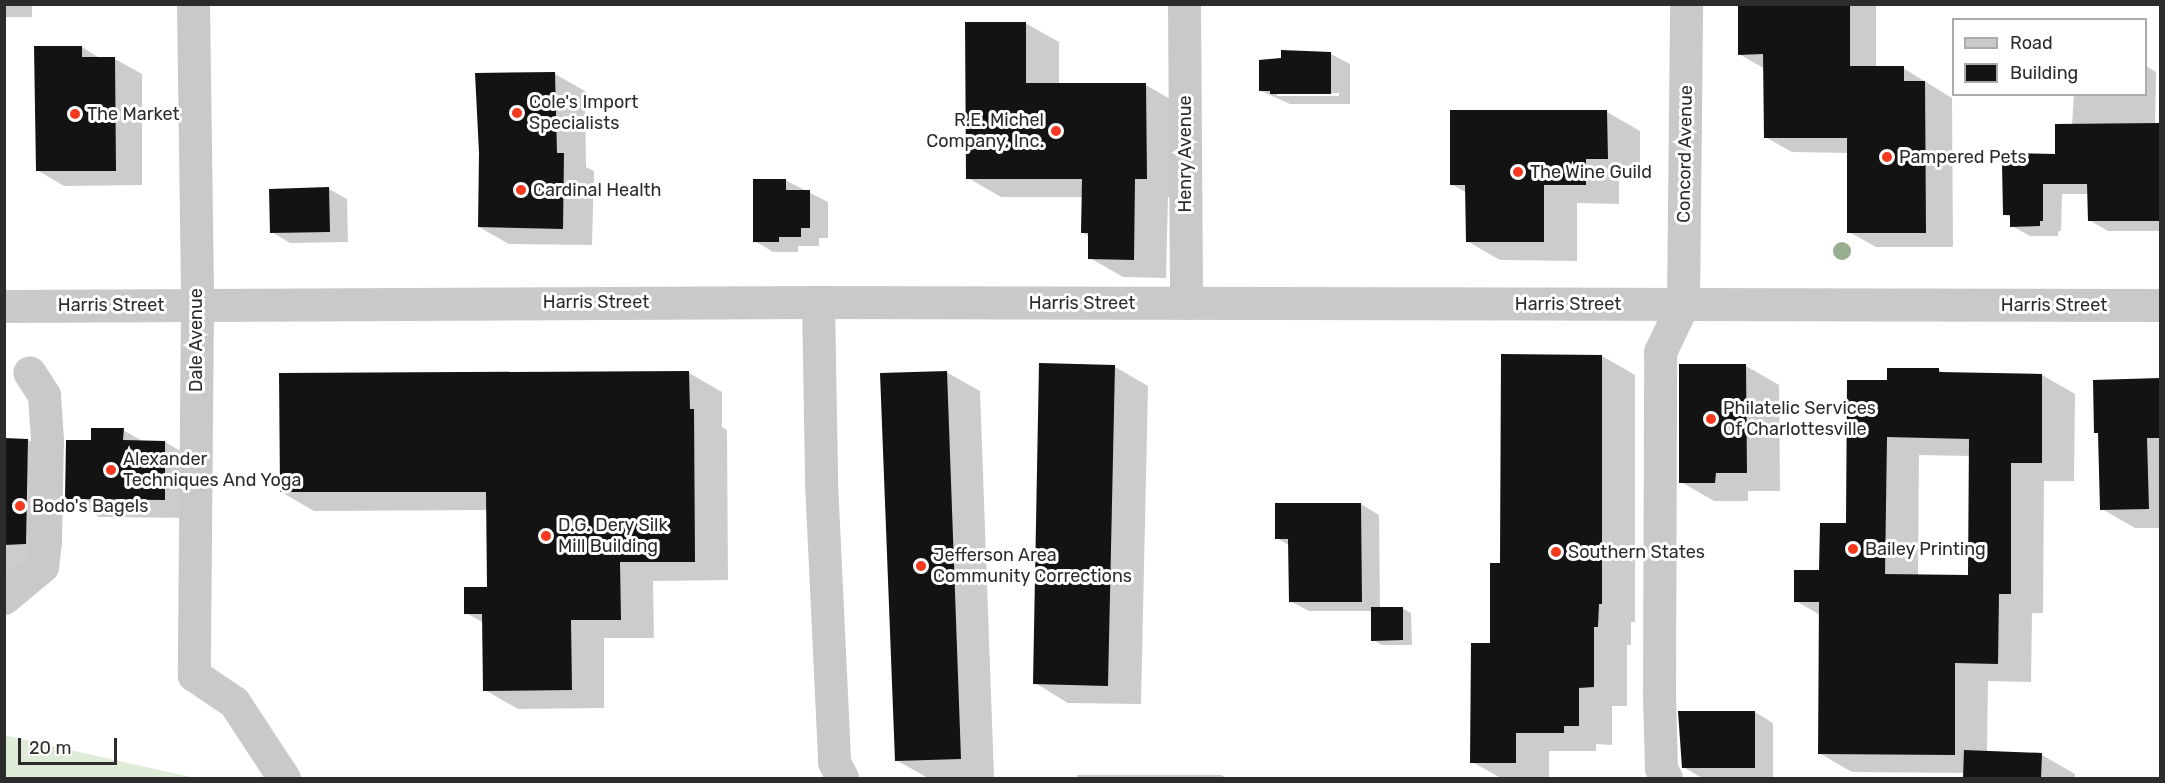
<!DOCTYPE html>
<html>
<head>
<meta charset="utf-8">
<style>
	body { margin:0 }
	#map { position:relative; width:2165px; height:783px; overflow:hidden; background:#fff; font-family:Rubik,sans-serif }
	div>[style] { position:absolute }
	.green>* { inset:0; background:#dfecd8 }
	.shadow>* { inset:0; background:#0003 }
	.building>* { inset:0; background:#131313 }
	.minor>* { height:33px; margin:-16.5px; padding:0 16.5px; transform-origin:16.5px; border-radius:16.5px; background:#c9c9c9 }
	.trees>* { width:18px; height:18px; margin:-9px; border-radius:50%; background:#99ae91 }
	.dots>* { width:16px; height:16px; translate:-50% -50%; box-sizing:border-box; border:3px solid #fff; border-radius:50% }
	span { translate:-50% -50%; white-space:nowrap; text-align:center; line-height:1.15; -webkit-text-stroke:6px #fff; paint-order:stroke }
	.poi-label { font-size:18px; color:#2c2c2c }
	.left { translate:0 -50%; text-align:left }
	.right { translate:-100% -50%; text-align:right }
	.street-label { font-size:18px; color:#2c2c2c }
	.frame { position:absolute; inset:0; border:6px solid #2c2c2c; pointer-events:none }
	.legend { position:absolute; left:1952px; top:18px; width:195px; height:78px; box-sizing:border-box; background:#fff; border:2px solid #ababab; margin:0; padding:8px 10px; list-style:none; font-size:18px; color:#2c2c2c }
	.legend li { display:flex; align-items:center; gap:12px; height:30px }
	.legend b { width:30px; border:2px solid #ababab }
	.scale { position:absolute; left:18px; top:738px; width:99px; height:27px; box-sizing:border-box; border:3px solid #2c2c2c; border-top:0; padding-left:8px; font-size:18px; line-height:21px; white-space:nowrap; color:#2c2c2c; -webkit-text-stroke:4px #fff; paint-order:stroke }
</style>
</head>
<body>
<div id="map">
	<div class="green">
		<div style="clip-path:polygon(5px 735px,8px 736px,195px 778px,5px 778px)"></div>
	</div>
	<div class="shadow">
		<div style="clip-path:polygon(4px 4px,32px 4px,32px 17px,4px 17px)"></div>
		<div style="clip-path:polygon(1739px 4px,1876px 4px,1876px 68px,1903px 68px,1952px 98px,1953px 247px,1876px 247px,1849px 232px,1849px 153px,1792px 152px,1765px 137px,1765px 69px,1739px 54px)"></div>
		<div style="clip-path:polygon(1025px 23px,1059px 42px,1059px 85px,1146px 85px,1179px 104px,1180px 197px,1168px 197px,1166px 278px,1123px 277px,1090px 258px,1090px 237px,1082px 232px,1083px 197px,1001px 197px,968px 178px)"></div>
		<div style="clip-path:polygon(82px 47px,101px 59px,115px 59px,142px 74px,142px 185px,64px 186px,37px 170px)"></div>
		<div style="clip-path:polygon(evenodd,1331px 54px,1350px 64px,1350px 104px,1290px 104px,1261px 91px,1331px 54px,1277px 93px,1339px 93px,1339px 96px,1277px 96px,1277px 93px)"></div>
		<div style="clip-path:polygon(2146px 66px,2156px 72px,2155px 125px,2160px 125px,2160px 231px,2108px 231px,2089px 220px,2089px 194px,2062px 194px,2061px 231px,2058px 231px,2058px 236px,2030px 236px,2012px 226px,2012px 218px,2004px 214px,2057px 155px,2072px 125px,2074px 94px,2146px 94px)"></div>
		<div style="clip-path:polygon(555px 74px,585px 91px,586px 167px,594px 171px,592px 245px,509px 244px,479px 227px)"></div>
		<div style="clip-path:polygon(1607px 112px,1640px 131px,1640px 177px,1619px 177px,1619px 204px,1577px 203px,1577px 261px,1500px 260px,1467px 241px,1467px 193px,1451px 184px)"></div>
		<div style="clip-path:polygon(785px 180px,828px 202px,828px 238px,819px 238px,819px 246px,798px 246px,798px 252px,773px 252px,755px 241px)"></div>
		<div style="clip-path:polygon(329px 189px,347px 199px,348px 242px,290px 243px,272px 232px)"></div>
		<div style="clip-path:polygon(1602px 356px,1635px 375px,1635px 622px,1631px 622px,1631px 645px,1627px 645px,1627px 706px,1612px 706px,1612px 745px,1596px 744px,1596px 751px,1549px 751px,1549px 778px,1501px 778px,1472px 762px,1502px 564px)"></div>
		<div style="clip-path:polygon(1746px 366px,1779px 385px,1780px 491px,1748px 491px,1748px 501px,1714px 501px,1681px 482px)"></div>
		<div style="clip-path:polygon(1115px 367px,1148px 386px,1141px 704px,1068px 703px,1035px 683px)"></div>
		<div style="clip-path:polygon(evenodd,1939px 370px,1945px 374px,2042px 375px,2075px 394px,2074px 481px,2044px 481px,2043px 613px,2032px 613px,2031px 682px,1988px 681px,1987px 752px,2042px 755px,2075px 774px,2075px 778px,1964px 778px,1964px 773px,1852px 772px,1819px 753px,1820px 615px,1796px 601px,1821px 571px,1848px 525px,1888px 382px,1939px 370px,1919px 455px,1971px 456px,1970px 576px,1918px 576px,1919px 455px)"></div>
		<div style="clip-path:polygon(946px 372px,980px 391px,994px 777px,928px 778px,896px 760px)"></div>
		<div style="clip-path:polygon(689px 373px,722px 392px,722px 427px,727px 430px,728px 580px,653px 581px,654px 638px,604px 638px,604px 708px,518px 709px,485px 690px,484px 623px,466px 613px,489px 589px,488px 510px,314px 511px,281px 492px)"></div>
		<div style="clip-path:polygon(2160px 380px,2160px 528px,2135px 528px,2102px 509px,2100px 435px,2096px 432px,2094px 381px)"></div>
		<div style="clip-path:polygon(123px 430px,144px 442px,165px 442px,198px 461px,198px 518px,99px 517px,66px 498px,92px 442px)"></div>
		<div style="clip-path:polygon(4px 440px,28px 440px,61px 459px,56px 577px,46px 585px,21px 585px,4px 576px)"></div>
		<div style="clip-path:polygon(1361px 504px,1379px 515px,1380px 608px,1402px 608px,1411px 613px,1412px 645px,1382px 645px,1373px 640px,1373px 611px,1309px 611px,1290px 601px,1290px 546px,1277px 538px)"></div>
		<div style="clip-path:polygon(1755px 712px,1773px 723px,1773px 778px,1702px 778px,1683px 767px)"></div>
		<div style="clip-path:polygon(1077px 775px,1221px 775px,1227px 778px,1077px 778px)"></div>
	</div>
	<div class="building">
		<div style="clip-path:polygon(1738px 4px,1850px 4px,1850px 66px,1904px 66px,1904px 81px,1925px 81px,1926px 233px,1847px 233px,1847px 138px,1764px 138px,1763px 54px,1738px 55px)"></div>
		<div style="clip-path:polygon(965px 22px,1026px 22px,1026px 83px,1146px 83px,1147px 179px,1135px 179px,1134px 260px,1088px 259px,1088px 233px,1081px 233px,1082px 179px,966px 179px)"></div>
		<div style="clip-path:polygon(34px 46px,82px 46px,82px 57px,115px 57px,116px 171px,36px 171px)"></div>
		<div style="clip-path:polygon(1281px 50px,1331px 52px,1331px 94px,1270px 94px,1270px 91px,1259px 91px,1259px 60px,1281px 58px)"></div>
		<div style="clip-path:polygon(555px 72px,557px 153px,564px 153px,563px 229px,478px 227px,479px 153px,475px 73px)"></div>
		<div style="clip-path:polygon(1450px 110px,1607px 110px,1608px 159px,1586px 159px,1586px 185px,1544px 185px,1544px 242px,1466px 242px,1465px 185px,1450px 185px)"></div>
		<div style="clip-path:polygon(2160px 123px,2160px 221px,2088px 221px,2087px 184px,2043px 184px,2043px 221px,2040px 221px,2040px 226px,2010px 227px,2010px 215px,2003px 215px,2002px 164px,2005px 164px,2005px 153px,2055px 154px,2055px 124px)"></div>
		<div style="clip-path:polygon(753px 179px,786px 179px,786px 190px,810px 190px,810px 228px,801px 228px,801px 237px,779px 237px,779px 242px,753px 242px)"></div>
		<div style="clip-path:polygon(329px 187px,330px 232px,270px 233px,269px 189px)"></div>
		<div style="clip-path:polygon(1501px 354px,1602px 355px,1602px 604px,1599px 604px,1598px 627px,1594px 627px,1594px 687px,1579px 688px,1579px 726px,1564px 726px,1564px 733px,1516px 733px,1516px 763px,1470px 763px,1471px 643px,1490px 643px,1490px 563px,1500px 563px)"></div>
		<div style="clip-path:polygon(1039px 363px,1115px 365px,1108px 686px,1033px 684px)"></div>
		<div style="clip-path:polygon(1679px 364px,1746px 364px,1747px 473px,1716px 473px,1715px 483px,1679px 483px)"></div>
		<div style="clip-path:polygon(evenodd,1887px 368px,1939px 368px,1939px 372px,2042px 374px,2042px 463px,2011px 463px,2011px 594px,1999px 594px,1998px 664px,1955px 663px,1955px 755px,1818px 754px,1819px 602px,1794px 602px,1794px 570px,1819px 570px,1820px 523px,1846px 523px,1847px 380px,1887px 380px,1887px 368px,1887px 437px,1969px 439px,1968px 575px,1885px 574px,1887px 437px)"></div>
		<div style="clip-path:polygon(689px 371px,690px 409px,694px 409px,695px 562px,620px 562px,621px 620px,571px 620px,572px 690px,483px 691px,482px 614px,464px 614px,464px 587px,487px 587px,486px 492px,280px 492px,279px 373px)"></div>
		<div style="clip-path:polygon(947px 371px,961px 759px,895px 761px,880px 373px)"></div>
		<div style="clip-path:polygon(2160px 378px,2160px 438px,2147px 438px,2149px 509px,2100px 510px,2098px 433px,2094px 433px,2093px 380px)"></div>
		<div style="clip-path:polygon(91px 428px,124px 428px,123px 440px,165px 441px,165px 500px,65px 499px,66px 440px,91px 440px)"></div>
		<div style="clip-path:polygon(4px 438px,28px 439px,26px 544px,4px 545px)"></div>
		<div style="clip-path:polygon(1275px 503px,1361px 503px,1362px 602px,1289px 602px,1288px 539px,1275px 539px)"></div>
		<div style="clip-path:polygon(1371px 607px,1403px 607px,1403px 640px,1371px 641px)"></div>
		<div style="clip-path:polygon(1678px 711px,1755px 711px,1755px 768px,1682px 768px)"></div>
		<div style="clip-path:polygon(1964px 750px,2042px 753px,2041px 778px,1963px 778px)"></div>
	</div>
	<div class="minor">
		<div style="left:193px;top:4px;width:301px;rotate:89.2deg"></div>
		<div style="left:197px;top:305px;width:370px;rotate:90.5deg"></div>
		<div style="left:194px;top:675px;width:48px;rotate:34deg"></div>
		<div style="left:234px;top:702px;width:91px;rotate:56.7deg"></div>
		<div style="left:1184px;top:4px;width:299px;rotate:89.6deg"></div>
		<div style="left:818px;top:302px;width:180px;rotate:89deg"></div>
		<div style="left:821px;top:482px;width:280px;rotate:87.3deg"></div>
		<div style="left:834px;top:762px;width:18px;rotate:63deg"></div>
		<div style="left:4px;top:306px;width:814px;rotate:-0.28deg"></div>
		<div style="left:818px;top:302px;width:1342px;rotate:0.13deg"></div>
		<div style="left:4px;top:598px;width:50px;rotate:-40.1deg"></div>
		<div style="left:42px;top:566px;width:26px;rotate:-83deg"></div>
		<div style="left:45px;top:540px;width:100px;rotate:-88.9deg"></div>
		<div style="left:47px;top:440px;width:45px;rotate:-93.8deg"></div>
		<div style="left:44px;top:395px;width:27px;rotate:-123deg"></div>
		<div style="left:1666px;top:778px;width:11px;rotate:-117deg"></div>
		<div style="left:1661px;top:768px;width:73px;rotate:-91.6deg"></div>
		<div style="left:1659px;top:695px;width:343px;rotate:-89.8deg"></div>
		<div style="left:1660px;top:352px;width:53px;rotate:-64.4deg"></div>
		<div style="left:1683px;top:304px;width:300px;rotate:-89.4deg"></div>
	</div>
	<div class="trees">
		<div style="left:1842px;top:251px"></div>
	</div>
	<div class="dots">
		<div style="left:517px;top:113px;background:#f4391e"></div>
		<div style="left:75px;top:114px;background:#f4391e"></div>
		<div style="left:1056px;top:131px;background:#f4391e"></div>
		<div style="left:1887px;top:157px;background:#f4391e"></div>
		<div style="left:1518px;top:172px;background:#f4391e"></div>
		<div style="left:521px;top:190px;background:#f4391e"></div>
		<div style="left:1711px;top:419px;background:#f4391e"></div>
		<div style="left:111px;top:470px;background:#f4391e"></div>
		<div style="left:20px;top:506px;background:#f4391e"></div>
		<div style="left:546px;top:536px;background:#f4391e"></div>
		<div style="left:1853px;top:549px;background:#f4391e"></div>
		<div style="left:1556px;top:552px;background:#f4391e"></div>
		<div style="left:921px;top:566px;background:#f4391e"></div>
	</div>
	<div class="poi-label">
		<span class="left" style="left:529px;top:113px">Cole's Import<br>Specialists</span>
		<span class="left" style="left:87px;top:114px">The Market</span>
		<span class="right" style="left:1044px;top:131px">R.E. Michel<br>Company, Inc.</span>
		<span class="left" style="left:1899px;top:157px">Pampered Pets</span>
		<span class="left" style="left:1530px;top:172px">The Wine Guild</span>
		<span class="left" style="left:533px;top:190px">Cardinal Health</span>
		<span class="left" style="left:1723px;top:419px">Philatelic Services<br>Of Charlottesville</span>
		<span class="left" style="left:123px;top:470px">Alexander<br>Techniques And Yoga</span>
		<span class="left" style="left:32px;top:506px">Bodo's Bagels</span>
		<span class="left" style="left:558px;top:536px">D.G. Dery Silk<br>Mill Building</span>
		<span class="left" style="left:1865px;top:549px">Bailey Printing</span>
		<span class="left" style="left:1568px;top:552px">Southern States</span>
		<span class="left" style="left:933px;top:566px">Jefferson Area<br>Community Corrections</span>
	</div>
	<div class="street-label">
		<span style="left:1185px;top:154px;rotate:-90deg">Henry Avenue</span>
		<span style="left:1685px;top:154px;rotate:-89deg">Concord Avenue</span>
		<span style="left:596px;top:302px">Harris Street</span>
		<span style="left:1082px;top:303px">Harris Street</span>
		<span style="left:1568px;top:304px">Harris Street</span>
		<span style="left:111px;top:305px">Harris Street</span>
		<span style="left:2054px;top:305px">Harris Street</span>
		<span style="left:196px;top:340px;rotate:-90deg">Dale Avenue</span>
	</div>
	<div class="frame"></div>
	<ul class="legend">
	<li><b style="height:8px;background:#c9c9c9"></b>Road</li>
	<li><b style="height:16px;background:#131313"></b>Building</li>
	</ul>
	<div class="scale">20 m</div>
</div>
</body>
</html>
